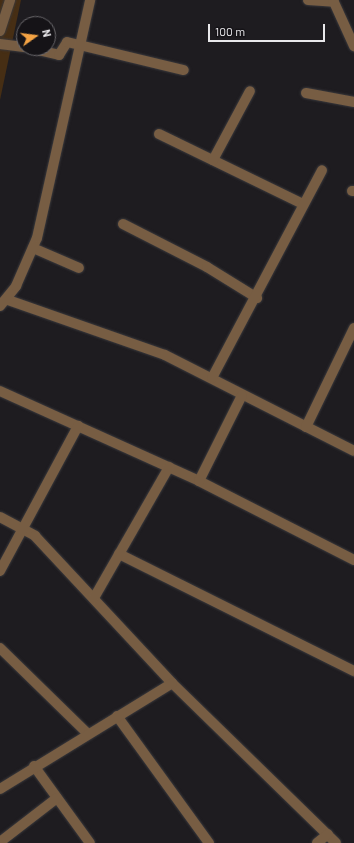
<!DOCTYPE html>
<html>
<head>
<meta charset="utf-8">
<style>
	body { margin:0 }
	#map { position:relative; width:354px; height:843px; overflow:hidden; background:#1e1c20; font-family:Barlow,sans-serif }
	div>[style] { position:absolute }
	.green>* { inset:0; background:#462e14 }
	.roads { filter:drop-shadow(0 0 1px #3a393c) drop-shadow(0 0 1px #3a393c) }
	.minor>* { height:10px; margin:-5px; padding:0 5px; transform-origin:5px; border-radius:5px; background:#775d43 }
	span { translate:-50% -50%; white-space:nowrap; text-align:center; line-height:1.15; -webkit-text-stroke:3.5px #151317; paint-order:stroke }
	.north { position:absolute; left:16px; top:16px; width:40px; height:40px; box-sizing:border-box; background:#151317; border:1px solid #6a686c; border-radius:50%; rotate:76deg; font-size:11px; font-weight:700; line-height:16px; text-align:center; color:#e9e8eb }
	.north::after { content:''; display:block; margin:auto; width:14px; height:18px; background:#f4a344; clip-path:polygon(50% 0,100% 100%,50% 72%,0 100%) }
	.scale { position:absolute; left:208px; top:24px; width:117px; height:18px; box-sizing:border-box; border:2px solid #e9e8eb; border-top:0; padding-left:5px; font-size:12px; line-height:14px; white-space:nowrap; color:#e9e8eb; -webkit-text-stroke:3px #151317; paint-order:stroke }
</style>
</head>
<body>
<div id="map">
	<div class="green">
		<div style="clip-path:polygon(0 0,21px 0,0 100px)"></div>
	</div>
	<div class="roads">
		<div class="minor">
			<div style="left:308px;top:0;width:26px;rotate:4deg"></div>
			<div style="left:333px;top:0;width:51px;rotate:65.5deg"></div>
			<div style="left:0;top:31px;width:33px;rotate:-72deg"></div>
			<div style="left:0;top:44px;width:24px;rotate:7deg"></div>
			<div style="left:29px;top:48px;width:31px;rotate:13deg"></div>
			<div style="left:59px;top:55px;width:15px;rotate:-58deg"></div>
			<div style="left:67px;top:42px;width:120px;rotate:13.5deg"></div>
			<div style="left:306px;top:93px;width:49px;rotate:10.6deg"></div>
			<div style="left:159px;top:134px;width:160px;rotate:25.9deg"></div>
			<div style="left:213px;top:160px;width:78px;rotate:-61.8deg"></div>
			<div style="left:352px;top:191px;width:2px"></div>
			<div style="left:123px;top:224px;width:94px;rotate:27.1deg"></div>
			<div style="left:207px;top:267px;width:59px;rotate:31.8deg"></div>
			<div style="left:33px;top:248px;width:50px;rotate:23.5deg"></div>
			<div style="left:8px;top:300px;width:166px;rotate:19.3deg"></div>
			<div style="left:165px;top:355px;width:212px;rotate:26.9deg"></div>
			<div style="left:0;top:306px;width:26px;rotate:-51deg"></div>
			<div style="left:16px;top:286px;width:52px;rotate:-66.4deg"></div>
			<div style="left:37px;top:238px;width:244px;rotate:-77.4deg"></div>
			<div style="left:212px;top:378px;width:235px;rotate:-62.1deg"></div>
			<div style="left:0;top:391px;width:218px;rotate:24.3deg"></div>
			<div style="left:199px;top:481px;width:174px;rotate:27deg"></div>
			<div style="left:306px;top:427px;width:110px;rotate:-64.1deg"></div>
			<div style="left:199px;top:481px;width:96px;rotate:-63.4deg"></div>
			<div style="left:0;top:517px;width:40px;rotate:28deg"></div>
			<div style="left:35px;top:536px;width:201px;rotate:47deg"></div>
			<div style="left:172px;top:683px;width:229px;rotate:44.3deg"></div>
			<div style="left:119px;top:554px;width:263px;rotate:26.5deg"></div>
			<div style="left:0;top:571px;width:165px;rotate:-61.7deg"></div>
			<div style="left:94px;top:598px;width:151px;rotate:-60.2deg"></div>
			<div style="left:0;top:648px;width:122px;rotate:44.3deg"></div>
			<div style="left:117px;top:716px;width:157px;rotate:54.1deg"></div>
			<div style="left:34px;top:766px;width:95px;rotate:54deg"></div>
			<div style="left:0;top:789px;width:202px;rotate:-31.6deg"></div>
			<div style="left:0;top:842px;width:72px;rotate:-37.7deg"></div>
			<div style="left:317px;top:843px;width:14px;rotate:-39deg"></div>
		</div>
	</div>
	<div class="north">N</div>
	<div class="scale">100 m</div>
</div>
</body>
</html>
